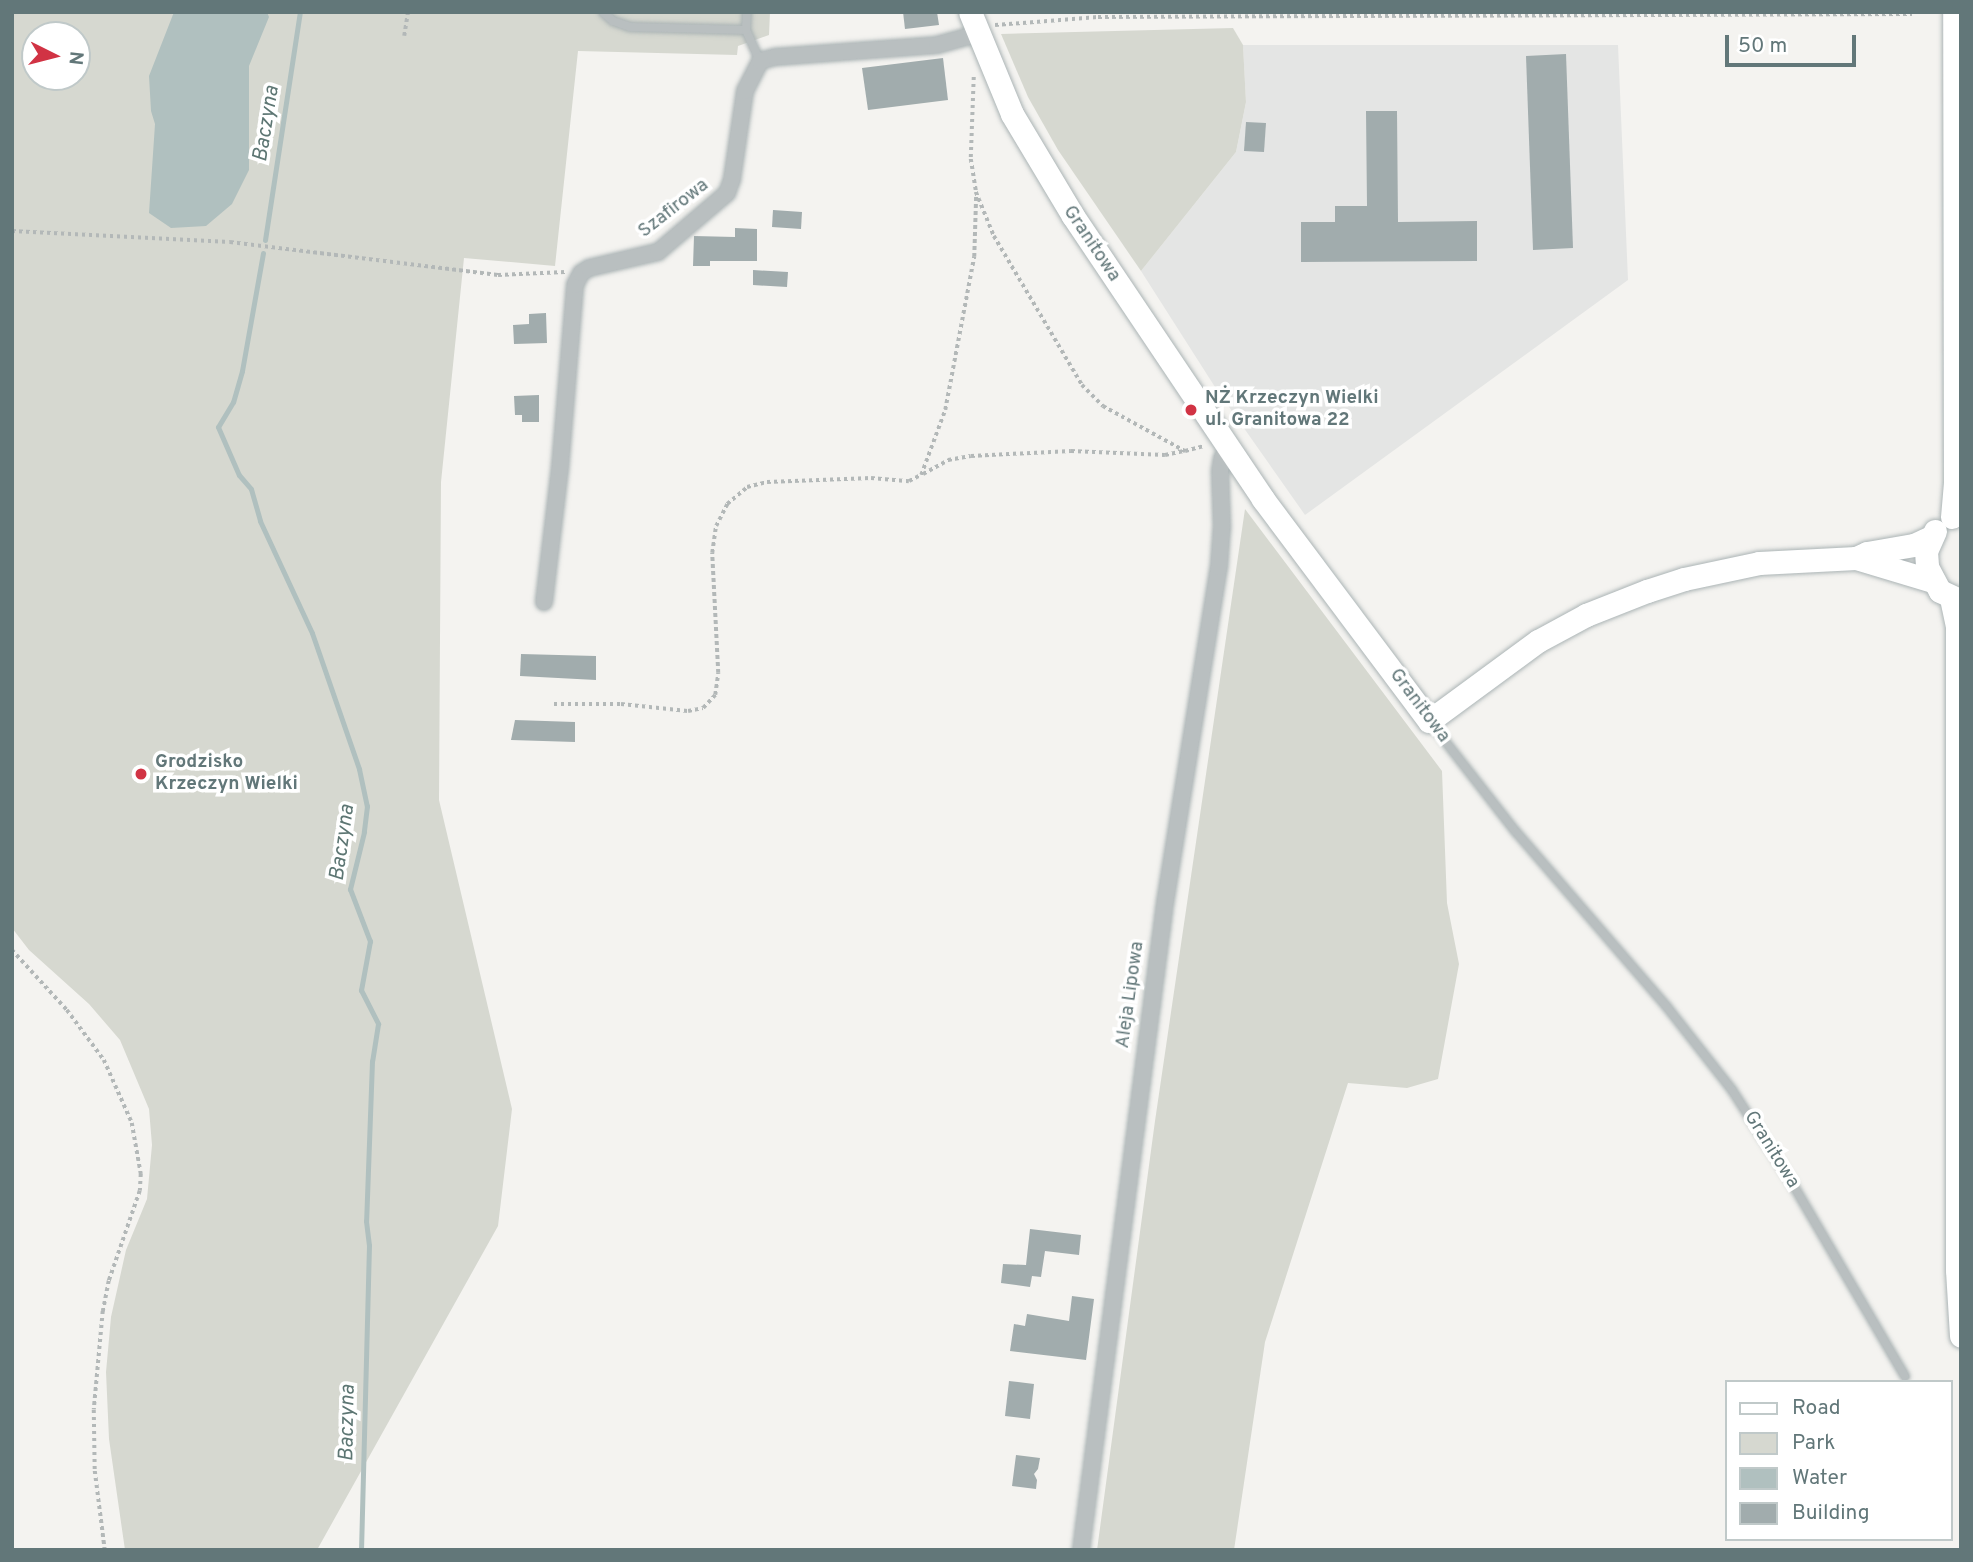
<!DOCTYPE html>
<html>
<head>
<meta charset="utf-8">
<style>
	body { margin:0 }
	#map { position:relative; width:1973px; height:1562px; overflow:hidden; background:#f4f3f0; font-family:Overpass,sans-serif }
	div>[style] { position:absolute }
	.built>* { inset:0; background:#e4e5e4 }
	.green>* { inset:0; background:#d6d8d0 }
	.water>* { inset:0; background:#b0c0bf }
	.stream>* { height:5px; margin:-2.5px; padding:0 2.5px; transform-origin:2.5px; border-radius:2.5px; background:#b0c0bf }
	.building>* { inset:0; background:#a1acad }
	.path>* { height:3.5px; margin-top:-1.75px; transform-origin:0; background:repeating-linear-gradient(90deg,#b3b8b8 0 3.5px,transparent 0 7px) }
	.roads { filter:drop-shadow(0 0 2px #abb4b5) drop-shadow(0 0 2px #abb4b5) }
	.lane>* { height:8px; margin:-4px; padding:0 4px; transform-origin:4px; border-radius:4px; background:#b9bfc0 }
	.street>* { height:16px; margin:-8px; padding:0 8px; transform-origin:8px; border-radius:8px; background:#b9bfc0 }
	.secondary>* { height:23px; margin:-11.5px; padding:0 11.5px; transform-origin:11.5px; border-radius:11.5px; background:#fff }
	.dots>* { width:19px; height:19px; translate:-50% -50%; box-sizing:border-box; border:4px solid #fff; border-radius:50% }
	span { translate:-50% -50%; white-space:nowrap; text-align:center; line-height:1.15; -webkit-text-stroke:7px #fff; paint-order:stroke }
	.street-label { font-size:19px; color:#627779 }
	.poi-label { font-size:19px; color:#627779; font-weight:700 }
	.left { translate:0 -50%; text-align:left }
	.water-label { font-size:21px; color:#5d7673; font-style:italic }
	.frame { position:absolute; inset:0; border:14px solid #627779; pointer-events:none }
	.legend { position:absolute; left:1725px; top:1380px; width:228px; height:161px; box-sizing:border-box; background:#fff; border:2px solid #c0c9c9; margin:0; padding:9px 12px; list-style:none; font-size:21px; color:#627779 }
	.legend li { display:flex; align-items:center; gap:14px; height:35px }
	.legend b { width:35px; border:2px solid #c0c9c9 }
	.north { position:absolute; left:21px; top:21px; width:70px; height:70px; box-sizing:border-box; background:#fff; border:2px solid #c0c9c9; border-radius:50%; rotate:96deg; font-size:19px; font-weight:700; line-height:28px; text-align:center; color:#627779 }
	.north::after { content:''; display:block; margin:auto; width:24px; height:32px; background:#d13344; clip-path:polygon(50% 0,100% 100%,50% 72%,0 100%) }
	.scale { position:absolute; left:1725px; top:35px; width:131px; height:32px; box-sizing:border-box; border:4px solid #627779; border-top:0; padding-left:9px; font-size:21px; line-height:24px; white-space:nowrap; color:#627779; -webkit-text-stroke:5px #fff; paint-order:stroke }
</style>
</head>
<body>
<div id="map">
	<div class="built">
		<div style="clip-path:polygon(1243px 45px,1618px 45px,1628px 280px,1305px 515px,1215px 387px,1141px 271px,1236px 152px,1246px 102px)"></div>
	</div>
	<div class="green">
		<div style="clip-path:polygon(evenodd,12px 12px,770px 12px,769px 35px,738px 46px,737px 55px,578px 51px,555px 266px,464px 258px,441px 482px,439px 800px,512px 1109px,498px 1226px,317px 1550px,125px 1550px,109px 1439px,106px 1372px,111px 1317px,126px 1250px,147px 1199px,152px 1145px,149px 1109px,120px 1040px,89px 1004px,29px 950px,12px 928px,12px 12px,35px 35px,77px 35px,77px 77px,35px 77px,35px 35px)"></div>
		<div style="clip-path:polygon(1233px 28px,1243px 45px,1246px 102px,1236px 152px,1141px 271px,1058px 150px,1028px 97px,1001px 34px)"></div>
		<div style="clip-path:polygon(1245px 509px,1442px 771px,1447px 903px,1459px 964px,1438px 1079px,1407px 1088px,1348px 1083px,1265px 1342px,1234px 1550px,1097px 1550px,1155px 1121px)"></div>
	</div>
	<div class="water">
		<div style="clip-path:polygon(174px 12px,267px 12px,269px 17px,249px 66px,249px 170px,232px 204px,206px 226px,171px 228px,149px 213px,155px 124px,151px 111px,149px 76px)"></div>
	</div>
	<div class="stream">
		<div style="left:265px;top:240px;width:231px;rotate:-81.3deg"></div>
		<div style="left:263px;top:253px;width:120px;rotate:100.1deg"></div>
		<div style="left:242px;top:371px;width:32px;rotate:106deg"></div>
		<div style="left:233px;top:402px;width:29px;rotate:121deg"></div>
		<div style="left:218px;top:427px;width:52px;rotate:66.4deg"></div>
		<div style="left:239px;top:475px;width:18px;rotate:49deg"></div>
		<div style="left:251px;top:489px;width:33px;rotate:74deg"></div>
		<div style="left:260px;top:521px;width:123px;rotate:65.1deg"></div>
		<div style="left:312px;top:633px;width:144px;rotate:70.9deg"></div>
		<div style="left:359px;top:769px;width:38px;rotate:78deg"></div>
		<div style="left:367px;top:806px;width:26px;rotate:97deg"></div>
		<div style="left:364px;top:832px;width:59px;rotate:103.8deg"></div>
		<div style="left:350px;top:889px;width:56px;rotate:69deg"></div>
		<div style="left:370px;top:941px;width:50px;rotate:100.4deg"></div>
		<div style="left:361px;top:990px;width:38px;rotate:63deg"></div>
		<div style="left:378px;top:1024px;width:37px;rotate:99deg"></div>
		<div style="left:372px;top:1061px;width:160px;rotate:92.1deg"></div>
		<div style="left:366px;top:1221px;width:24px;rotate:83deg"></div>
		<div style="left:369px;top:1245px;width:305px;rotate:91.5deg"></div>
	</div>
	<div class="building">
		<div style="clip-path:polygon(903px 12px,937px 12px,939px 25px,905px 29px)"></div>
		<div style="clip-path:polygon(1566px 54px,1573px 248px,1533px 250px,1526px 56px)"></div>
		<div style="clip-path:polygon(943px 58px,948px 100px,868px 110px,862px 68px)"></div>
		<div style="clip-path:polygon(1366px 111px,1397px 111px,1398px 222px,1477px 221px,1477px 261px,1301px 262px,1301px 222px,1335px 222px,1335px 206px,1367px 206px)"></div>
		<div style="clip-path:polygon(1246px 122px,1266px 123px,1264px 152px,1244px 151px)"></div>
		<div style="clip-path:polygon(773px 210px,802px 212px,801px 229px,772px 227px)"></div>
		<div style="clip-path:polygon(735px 228px,757px 229px,757px 261px,710px 261px,710px 266px,693px 266px,694px 236px,735px 237px)"></div>
		<div style="clip-path:polygon(753px 270px,788px 272px,787px 287px,753px 285px)"></div>
		<div style="clip-path:polygon(546px 313px,547px 343px,514px 344px,513px 325px,529px 324px,529px 314px)"></div>
		<div style="clip-path:polygon(539px 395px,539px 422px,522px 422px,522px 415px,515px 415px,514px 396px)"></div>
		<div style="clip-path:polygon(521px 654px,596px 656px,596px 680px,520px 676px)"></div>
		<div style="clip-path:polygon(515px 720px,575px 722px,575px 742px,511px 740px)"></div>
		<div style="clip-path:polygon(1030px 1229px,1081px 1235px,1079px 1255px,1045px 1251px,1041px 1277px,1032px 1276px,1030px 1287px,1001px 1283px,1003px 1264px,1026px 1265px)"></div>
		<div style="clip-path:polygon(1072px 1296px,1094px 1299px,1086px 1360px,1010px 1351px,1014px 1324px,1025px 1326px,1027px 1314px,1069px 1321px)"></div>
		<div style="clip-path:polygon(1009px 1381px,1034px 1384px,1030px 1419px,1005px 1416px)"></div>
		<div style="clip-path:polygon(1016px 1455px,1040px 1458px,1038px 1469px,1034px 1474px,1037px 1480px,1036px 1489px,1012px 1486px)"></div>
	</div>
	<div class="path">
		<div style="left:995px;top:25px;width:103px;rotate:-4.4deg"></div>
		<div style="left:1098px;top:17px;width:814px;rotate:-0.21deg"></div>
		<div style="left:404px;top:36px;width:24px;rotate:-81deg"></div>
		<div style="left:974px;top:77px;width:82px;rotate:92.1deg"></div>
		<div style="left:971px;top:159px;width:33px;rotate:81deg"></div>
		<div style="left:976px;top:192px;width:48px;rotate:67.8deg"></div>
		<div style="left:994px;top:236px;width:173px;rotate:59.4deg"></div>
		<div style="left:1082px;top:385px;width:30px;rotate:45deg"></div>
		<div style="left:1103px;top:406px;width:94px;rotate:28.8deg"></div>
		<div style="left:1185px;top:451px;width:20px;rotate:-15deg"></div>
		<div style="left:12px;top:231px;width:218px;rotate:2.9deg"></div>
		<div style="left:230px;top:242px;width:270px;rotate:7deg"></div>
		<div style="left:498px;top:275px;width:67px;rotate:-2.6deg"></div>
		<div style="left:923px;top:474px;width:29px;rotate:-29deg"></div>
		<div style="left:948px;top:460px;width:23px;rotate:-10deg"></div>
		<div style="left:971px;top:456px;width:100px;rotate:-2.9deg"></div>
		<div style="left:1071px;top:451px;width:94px;rotate:2.4deg"></div>
		<div style="left:1165px;top:455px;width:19px;rotate:-12deg"></div>
		<div style="left:554px;top:704px;width:67px"></div>
		<div style="left:621px;top:704px;width:67px;rotate:6deg"></div>
		<div style="left:688px;top:711px;width:15px;rotate:-11deg"></div>
		<div style="left:703px;top:708px;width:18px;rotate:-47deg"></div>
		<div style="left:715px;top:695px;width:22px;rotate:-82deg"></div>
		<div style="left:718px;top:673px;width:120px;rotate:-92.9deg"></div>
		<div style="left:712px;top:553px;width:27px;rotate:-82deg"></div>
		<div style="left:716px;top:526px;width:25px;rotate:-63deg"></div>
		<div style="left:727px;top:504px;width:26px;rotate:-40deg"></div>
		<div style="left:747px;top:487px;width:21px;rotate:-14deg"></div>
		<div style="left:767px;top:482px;width:104px;rotate:-2.2deg"></div>
		<div style="left:871px;top:478px;width:38px;rotate:5deg"></div>
		<div style="left:909px;top:481px;width:13px;rotate:-27deg"></div>
		<div style="left:921px;top:475px;width:69px;rotate:-69.7deg"></div>
		<div style="left:945px;top:410px;width:156px;rotate:-79.3deg"></div>
		<div style="left:974px;top:257px;width:63px;rotate:-88.2deg"></div>
		<div style="left:12px;top:950px;width:81px;rotate:47.5deg"></div>
		<div style="left:67px;top:1010px;width:62px;rotate:53.5deg"></div>
		<div style="left:104px;top:1060px;width:69px;rotate:66deg"></div>
		<div style="left:132px;top:1123px;width:52px;rotate:80deg"></div>
		<div style="left:141px;top:1174px;width:17px;rotate:93deg"></div>
		<div style="left:140px;top:1191px;width:95px;rotate:109deg"></div>
		<div style="left:109px;top:1281px;width:31px;rotate:101deg"></div>
		<div style="left:103px;top:1311px;width:99px;rotate:95.2deg"></div>
		<div style="left:94px;top:1410px;width:61px;rotate:89.1deg"></div>
		<div style="left:95px;top:1471px;width:80px;rotate:82.8deg"></div>
	</div>
	<div class="roads">
		<div class="lane">
			<div style="left:603px;top:12px;width:13px;rotate:42deg"></div>
			<div style="left:613px;top:21px;width:18px;rotate:19deg"></div>
			<div style="left:630px;top:27px;width:116px;rotate:1.5deg"></div>
			<div style="left:746px;top:30px;width:34px;rotate:66deg"></div>
			<div style="left:746px;top:30px;width:18px;rotate:-87deg"></div>
			<div style="left:1431px;top:723px;width:138px;rotate:52.1deg"></div>
			<div style="left:1516px;top:832px;width:231px;rotate:49.2deg"></div>
			<div style="left:1667px;top:1007px;width:105px;rotate:51.9deg"></div>
			<div style="left:1732px;top:1090px;width:111px;rotate:57.2deg"></div>
			<div style="left:1792px;top:1183px;width:224px;rotate:59.7deg"></div>
		</div>
		<div class="street">
			<div style="left:544px;top:602px;width:135px;rotate:-83.2deg"></div>
			<div style="left:560px;top:468px;width:184px;rotate:-85.3deg"></div>
			<div style="left:575px;top:285px;width:13px;rotate:-63deg"></div>
			<div style="left:581px;top:273px;width:9px;rotate:-32deg"></div>
			<div style="left:589px;top:268px;width:71px;rotate:-13.1deg"></div>
			<div style="left:658px;top:252px;width:91px;rotate:-40.5deg"></div>
			<div style="left:727px;top:193px;width:15px;rotate:-70deg"></div>
			<div style="left:732px;top:179px;width:89px;rotate:-81.6deg"></div>
			<div style="left:745px;top:91px;width:34px;rotate:-63deg"></div>
			<div style="left:760px;top:61px;width:16px;rotate:-15deg"></div>
			<div style="left:775px;top:57px;width:162px;rotate:-4.2deg"></div>
			<div style="left:937px;top:45px;width:41px;rotate:-15.4deg"></div>
			<div style="left:1081px;top:1550px;width:652px;rotate:-82.6deg"></div>
			<div style="left:1165px;top:903px;width:340px;rotate:-80.9deg"></div>
			<div style="left:1219px;top:567px;width:39px;rotate:-86deg"></div>
			<div style="left:1222px;top:528px;width:57px;rotate:-92deg"></div>
			<div style="left:1220px;top:471px;width:13px;rotate:-81deg"></div>
			<div style="left:1222px;top:458px;width:11px;rotate:-41deg"></div>
		</div>
		<div class="secondary">
			<div style="left:970px;top:12px;width:110px;rotate:67.6deg"></div>
			<div style="left:1012px;top:114px;width:119px;rotate:59.1deg"></div>
			<div style="left:1073px;top:216px;width:341px;rotate:56.1deg"></div>
			<div style="left:1263px;top:499px;width:277px;rotate:53.2deg"></div>
			<div style="left:1429px;top:721px;width:135px;rotate:-36.3deg"></div>
			<div style="left:1538px;top:641px;width:55px;rotate:-28.4deg"></div>
			<div style="left:1586px;top:615px;width:66px;rotate:-21.5deg"></div>
			<div style="left:1647px;top:591px;width:39px;rotate:-18deg"></div>
			<div style="left:1684px;top:579px;width:77px;rotate:-12deg"></div>
			<div style="left:1759px;top:563px;width:97px;rotate:-3deg"></div>
			<div style="left:1856px;top:558px;width:12px;rotate:-24deg"></div>
			<div style="left:1867px;top:553px;width:48px;rotate:-9.7deg"></div>
			<div style="left:1914px;top:545px;width:19px;rotate:-25deg"></div>
			<div style="left:1952px;top:517px;width:33px;rotate:-85deg"></div>
			<div style="left:1955px;top:484px;width:472px;rotate:-90.1deg"></div>
			<div style="left:1935px;top:531px;width:22px;rotate:114deg"></div>
			<div style="left:1926px;top:551px;width:16px;rotate:86deg"></div>
			<div style="left:1927px;top:567px;width:27px;rotate:62deg"></div>
			<div style="left:1940px;top:591px;width:23px;rotate:25deg"></div>
			<div style="left:1856px;top:558px;width:79px;rotate:16.8deg"></div>
			<div style="left:1951px;top:598px;width:29px;rotate:78deg"></div>
			<div style="left:1957px;top:626px;width:644px;rotate:90deg"></div>
			<div style="left:1957px;top:1270px;width:66px;rotate:86.5deg"></div>
		</div>
	</div>
	<div class="dots">
		<div style="left:1191px;top:410px;background:#d13344"></div>
		<div style="left:141px;top:774px;background:#d13344"></div>
	</div>
	<div class="street-label">
		<span style="left:674px;top:209px;rotate:-38deg">Szafirowa</span>
		<span style="left:1091px;top:244px;rotate:56deg">Granitowa</span>
		<span style="left:1419px;top:706px;rotate:53deg">Granitowa</span>
		<span style="left:1131px;top:995px;rotate:-82deg">Aleja Lipowa</span>
		<span style="left:1771px;top:1150px;rotate:58deg">Granitowa</span>
	</div>
	<div class="poi-label">
		<span class="left" style="left:1205px;top:410px">NŻ Krzeczyn Wielki<br>ul. Granitowa 22</span>
		<span class="left" style="left:155px;top:774px">Grodzisko<br>Krzeczyn Wielki</span>
	</div>
	<div class="water-label">
		<span style="left:267px;top:124px;rotate:-81deg">Baczyna</span>
		<span style="left:343px;top:843px;rotate:-82deg">Baczyna</span>
		<span style="left:348px;top:1423px;rotate:-89deg">Baczyna</span>
	</div>
	<div class="frame"></div>
	<ul class="legend">
	<li><b style="height:9px;background:#fff"></b>Road</li>
	<li><b style="height:19px;background:#d6d8d0"></b>Park</li>
	<li><b style="height:19px;background:#b0c0bf"></b>Water</li>
	<li><b style="height:19px;background:#a1acad"></b>Building</li>
	</ul>
	<div class="north">N</div>
	<div class="scale">50 m</div>
</div>
</body>
</html>
